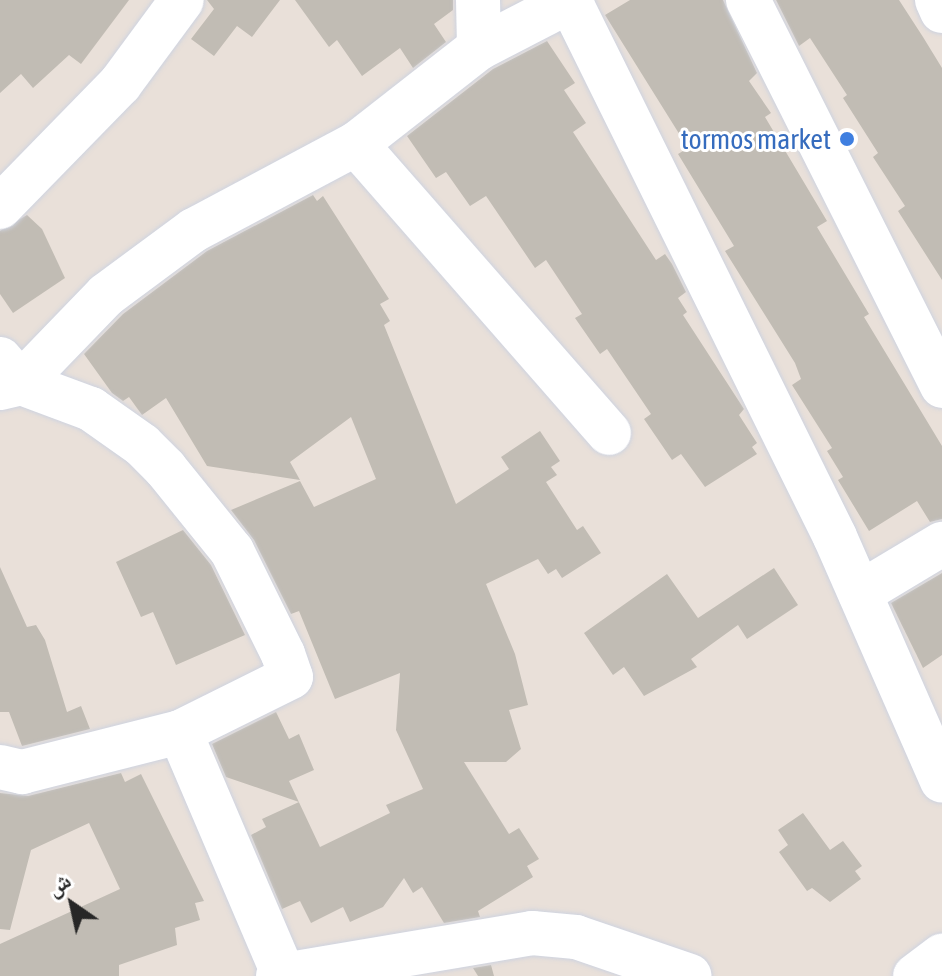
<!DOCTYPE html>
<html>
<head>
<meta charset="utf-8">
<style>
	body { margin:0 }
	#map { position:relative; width:942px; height:976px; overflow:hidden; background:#e9e0d9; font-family:"Asap Condensed","Noto Naskh Arabic",sans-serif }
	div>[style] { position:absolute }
	.building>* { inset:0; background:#c1bcb4 }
	.roads { filter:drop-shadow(0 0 2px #ced3e0) drop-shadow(0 0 2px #ced3e0) }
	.minor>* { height:44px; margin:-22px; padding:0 22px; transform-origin:22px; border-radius:22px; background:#fff }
	.dots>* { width:22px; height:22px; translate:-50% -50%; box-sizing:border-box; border:4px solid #fff; border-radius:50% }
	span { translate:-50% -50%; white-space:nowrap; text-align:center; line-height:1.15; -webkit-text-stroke:6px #fff; paint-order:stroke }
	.shop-label { font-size:28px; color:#366cbe }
	.right { translate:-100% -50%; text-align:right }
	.north { position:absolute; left:32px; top:864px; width:80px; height:80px; -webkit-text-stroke:6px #fff; paint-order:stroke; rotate:326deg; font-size:22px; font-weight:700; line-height:32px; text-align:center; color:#272727 }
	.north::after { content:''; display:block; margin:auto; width:28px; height:36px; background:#272727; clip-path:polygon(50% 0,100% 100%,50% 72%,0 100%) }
</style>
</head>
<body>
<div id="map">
	<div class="building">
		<div style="clip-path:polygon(0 0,129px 0,81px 64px,69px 55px,33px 88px,21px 74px,0 93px)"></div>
		<div style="clip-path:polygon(207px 0,280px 0,252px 37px,237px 26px,214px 56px,191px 39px,214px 9px)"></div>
		<div style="clip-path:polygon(295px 0,453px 0,453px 10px,434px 24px,446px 42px,413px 68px,400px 48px,362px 76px,337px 40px,329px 47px)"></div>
		<div style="clip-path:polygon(630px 0,723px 0,757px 73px,749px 81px,771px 113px,765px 117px,827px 221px,817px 227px,869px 314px,864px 317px,942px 446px,942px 519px,930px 522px,917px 501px,869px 531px,838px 480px,843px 477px,827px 451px,832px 448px,792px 385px,801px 379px,795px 363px,725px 251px,734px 246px,678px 154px,688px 148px,605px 15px)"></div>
		<div style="clip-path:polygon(776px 0,899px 0,923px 37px,942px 68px,942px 280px,898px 211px,905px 206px,873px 157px,878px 153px,843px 98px,847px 95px,810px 38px,799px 46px)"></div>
		<div style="clip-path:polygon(547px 41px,575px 83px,564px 90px,586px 123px,573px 132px,656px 260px,665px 254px,672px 264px,686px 292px,678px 298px,687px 312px,683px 315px,744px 409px,739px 415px,757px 443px,752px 447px,757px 454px,705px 487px,681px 454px,672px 460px,644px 419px,651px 414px,607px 349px,600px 354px,575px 318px,582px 314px,546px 260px,535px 268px,486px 196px,470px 206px,446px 172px,436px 178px,407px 136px,493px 69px)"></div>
		<div style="clip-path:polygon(313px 195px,317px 201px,323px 196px,389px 299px,380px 304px,390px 321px,384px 325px,456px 504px,509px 469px,501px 457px,540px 431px,560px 461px,551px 467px,557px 475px,546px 482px,577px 530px,583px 526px,601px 553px,562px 578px,556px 569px,548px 574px,538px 559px,486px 584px,515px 654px,528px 705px,509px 710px,521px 749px,506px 762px,464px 762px,509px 834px,519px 828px,539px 859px,527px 866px,533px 877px,478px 911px,480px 917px,444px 923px,422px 887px,413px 893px,404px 878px,383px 907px,350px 922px,343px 907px,311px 923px,300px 901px,282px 909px,251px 835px,266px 827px,262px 819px,299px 802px,226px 777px,212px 744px,276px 712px,289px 739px,299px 734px,314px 770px,289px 781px,320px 847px,390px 813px,386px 805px,423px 789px,396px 730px,400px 673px,335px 699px,299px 611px,291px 614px,254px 540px,231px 510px,300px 481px,314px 507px,376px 479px,351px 417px,290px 462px,300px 480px,207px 466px,166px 398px,142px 415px,129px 397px,123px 401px,112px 393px,84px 354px,123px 314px,207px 251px)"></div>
		<div style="clip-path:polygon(27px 215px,42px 229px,65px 278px,13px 313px,0 294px,0 231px)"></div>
		<div style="clip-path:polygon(183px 530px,211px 565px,245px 635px,176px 665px,153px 612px,141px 617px,116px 562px)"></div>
		<div style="clip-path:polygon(0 567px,27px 627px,36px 625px,45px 640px,67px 712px,81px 706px,90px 729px,22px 746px,9px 712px,0 712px)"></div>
		<div style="clip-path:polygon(774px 568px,798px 605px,747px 639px,738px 625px,691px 659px,697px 667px,644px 696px,624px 667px,613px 675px,584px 633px,667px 574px,698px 618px)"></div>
		<div style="clip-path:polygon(942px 573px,942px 655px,923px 668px,891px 603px)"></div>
		<div style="clip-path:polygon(121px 773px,125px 782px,141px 774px,204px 901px,195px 903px,200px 920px,175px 928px,177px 945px,119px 965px,119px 976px,0 976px,0 944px,120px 889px,89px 823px,31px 850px,10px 930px,0 929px,0 793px,28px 796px)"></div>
		<div style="clip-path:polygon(803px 813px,830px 850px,843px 841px,862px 866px,855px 871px,861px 879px,830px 902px,812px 888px,807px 891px,779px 852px,788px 845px,778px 830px)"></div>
		<div style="clip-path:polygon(491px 965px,494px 976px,478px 976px,473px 968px)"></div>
	</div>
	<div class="roads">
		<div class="minor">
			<div style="left:478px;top:0;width:48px;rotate:88.8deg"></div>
			<div style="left:748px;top:0;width:432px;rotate:63.3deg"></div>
			<div style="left:937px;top:0;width:12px;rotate:66deg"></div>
			<div style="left:570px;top:1px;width:598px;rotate:63.69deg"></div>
			<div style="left:835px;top:537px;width:266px;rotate:66.3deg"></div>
			<div style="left:356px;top:144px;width:384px;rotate:48.8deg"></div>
			<div style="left:0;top:207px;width:172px;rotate:-45.7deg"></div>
			<div style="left:120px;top:84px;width:104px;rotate:-53.6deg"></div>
			<div style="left:0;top:359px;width:32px;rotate:49deg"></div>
			<div style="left:21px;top:383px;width:75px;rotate:20.4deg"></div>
			<div style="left:91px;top:409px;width:62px;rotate:35.2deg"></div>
			<div style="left:142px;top:445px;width:33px;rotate:45deg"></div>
			<div style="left:165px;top:468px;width:107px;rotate:51.1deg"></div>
			<div style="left:232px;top:551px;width:115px;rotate:63.7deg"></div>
			<div style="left:283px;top:654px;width:24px;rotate:71deg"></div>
			<div style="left:291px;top:677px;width:124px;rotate:153.6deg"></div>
			<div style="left:180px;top:732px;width:263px;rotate:66.9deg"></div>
			<div style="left:0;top:388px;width:22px;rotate:-13deg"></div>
			<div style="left:21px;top:383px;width:122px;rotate:-46deg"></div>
			<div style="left:106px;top:295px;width:109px;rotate:-36.5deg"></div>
			<div style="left:194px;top:230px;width:183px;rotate:-28deg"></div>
			<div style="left:356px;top:144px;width:156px;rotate:-38deg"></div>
			<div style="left:479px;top:48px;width:105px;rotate:-27.3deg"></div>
			<div style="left:860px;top:593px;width:96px;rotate:-30.9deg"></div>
			<div style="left:0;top:767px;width:23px;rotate:13deg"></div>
			<div style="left:22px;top:772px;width:163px;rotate:-14.2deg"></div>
			<div style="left:278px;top:976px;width:258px;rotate:-9.6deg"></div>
			<div style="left:532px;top:933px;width:44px;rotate:5.2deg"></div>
			<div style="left:576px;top:937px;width:120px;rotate:18.9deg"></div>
			<div style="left:915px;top:976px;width:34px;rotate:-37deg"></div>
		</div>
	</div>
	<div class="dots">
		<div style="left:847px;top:139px;background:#3f7fe0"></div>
	</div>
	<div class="shop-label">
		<span class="right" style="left:831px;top:139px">tormos market</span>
	</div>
	<div class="north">ش</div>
</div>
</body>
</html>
